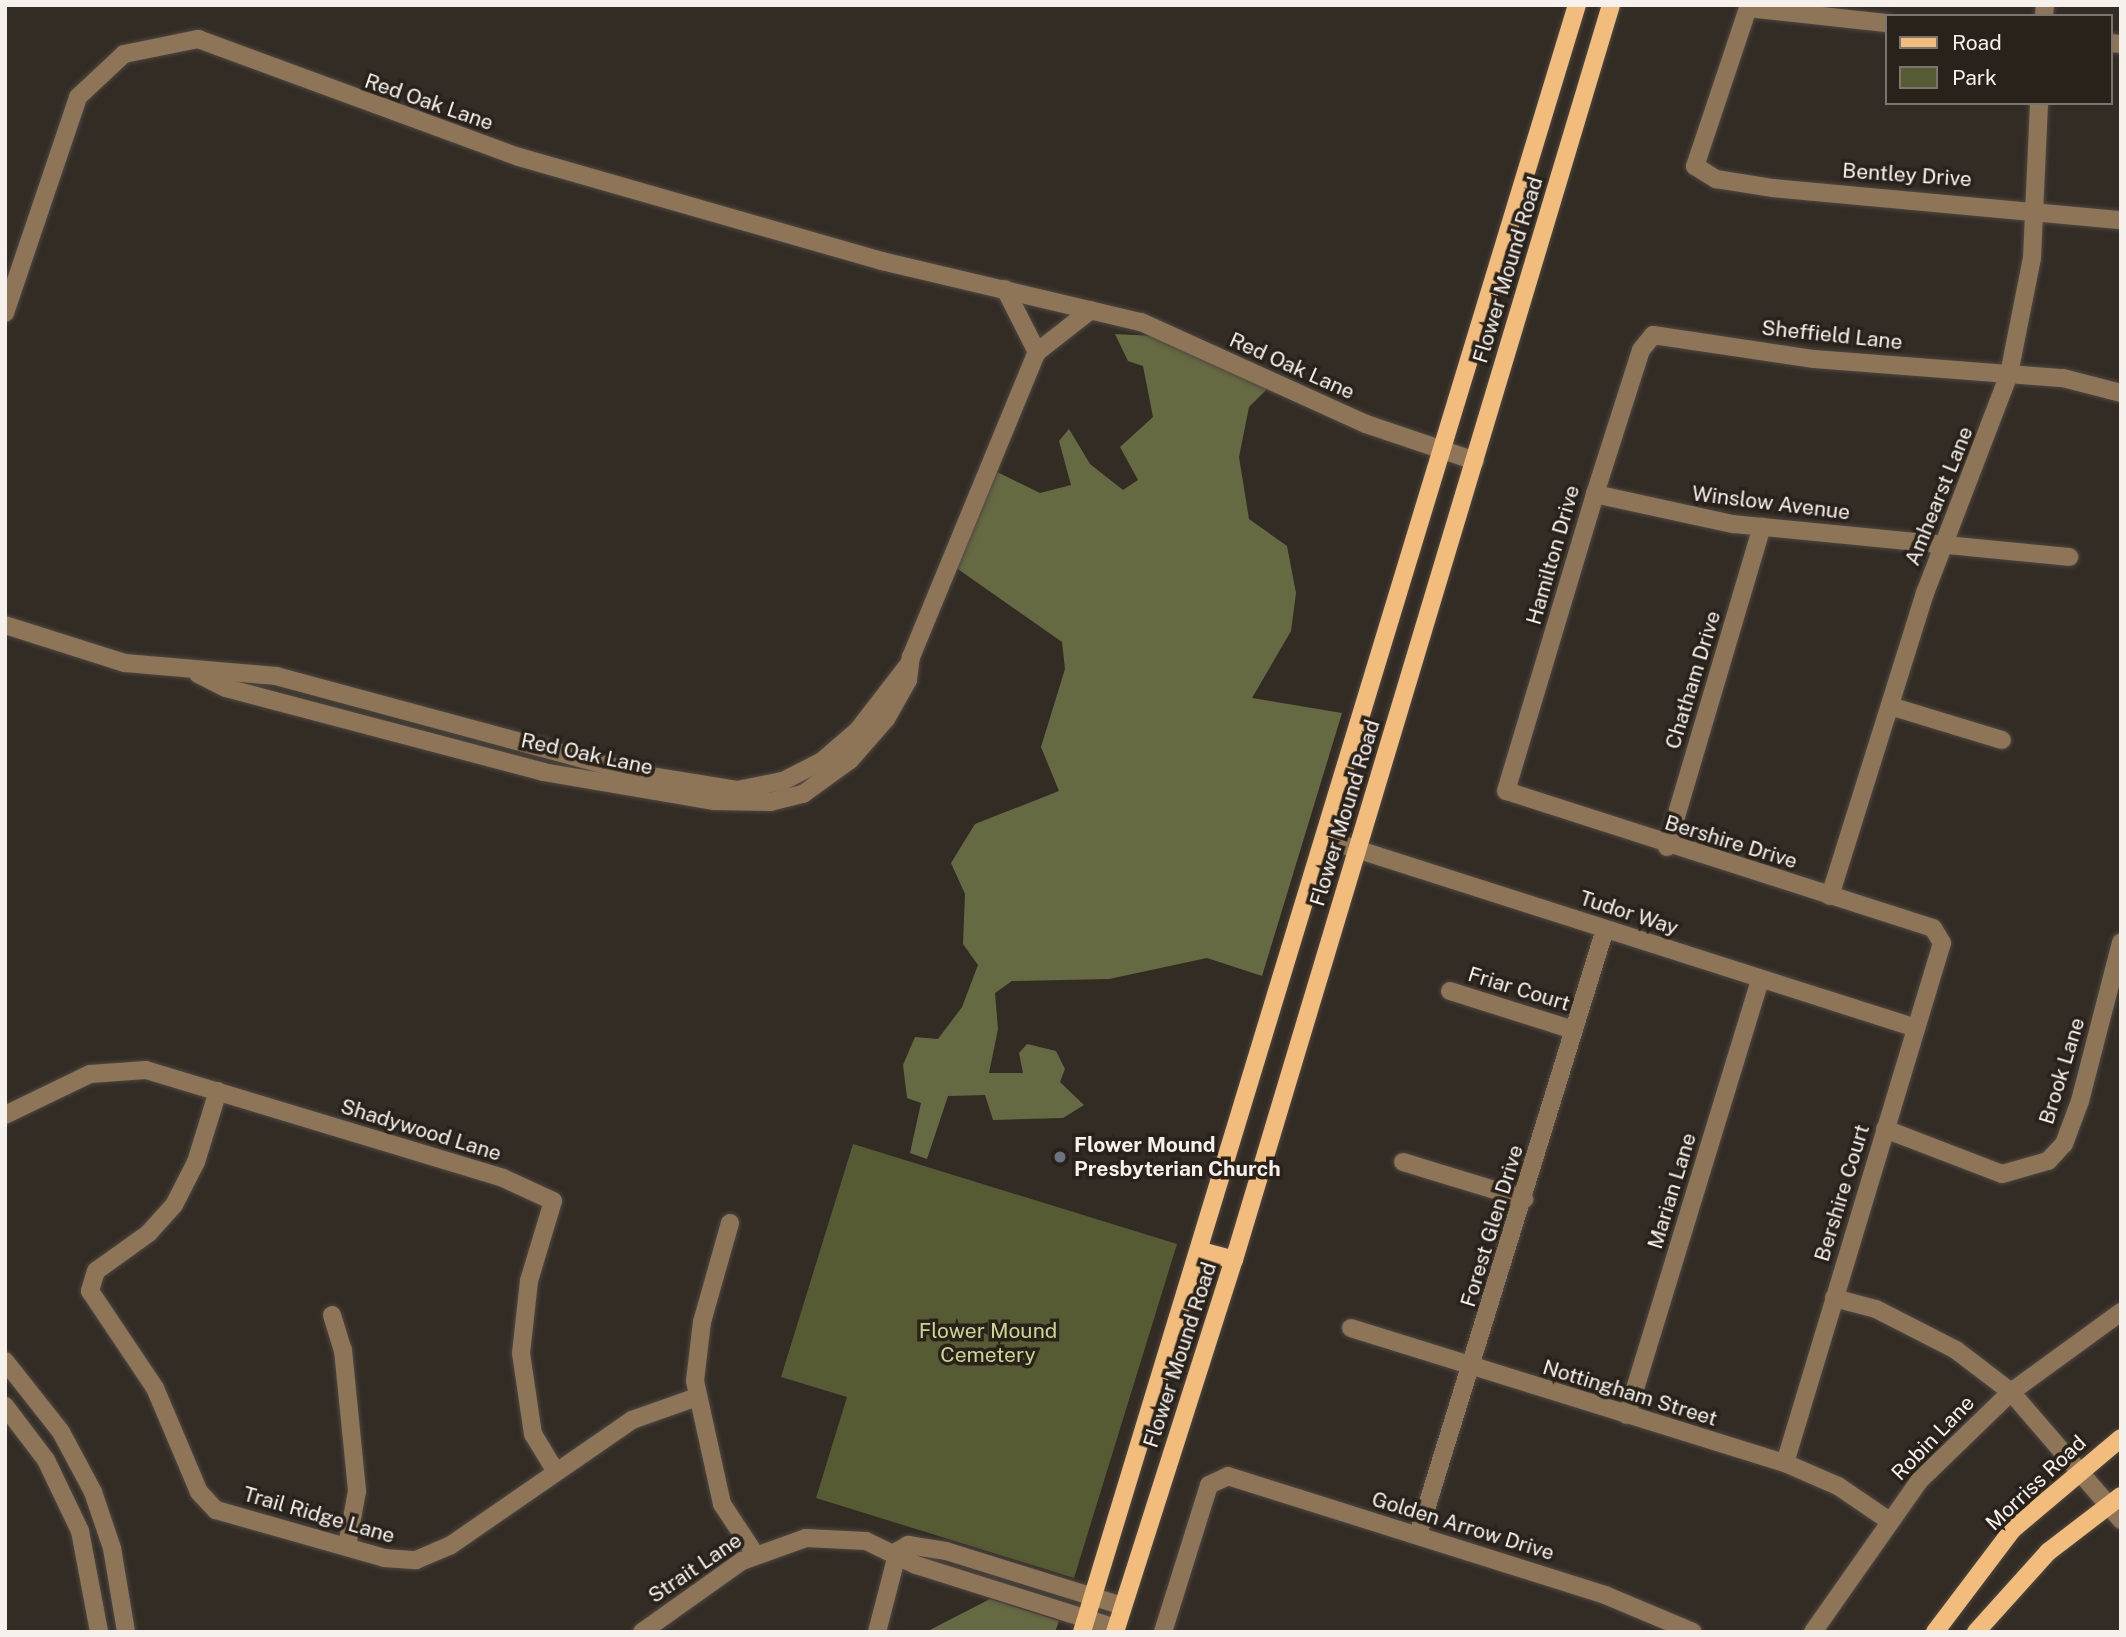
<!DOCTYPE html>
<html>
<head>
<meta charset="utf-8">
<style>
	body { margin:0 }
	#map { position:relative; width:2126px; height:1637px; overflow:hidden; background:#322c25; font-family:"Public Sans",sans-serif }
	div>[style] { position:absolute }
	.green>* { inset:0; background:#565b33 }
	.forest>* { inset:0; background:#666a42 }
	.roads { filter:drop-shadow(0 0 2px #4d4841) drop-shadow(0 0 2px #4d4841) }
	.minor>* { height:18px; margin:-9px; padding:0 9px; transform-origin:9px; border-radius:9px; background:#8e7557 }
	.major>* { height:18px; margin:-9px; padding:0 9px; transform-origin:9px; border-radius:9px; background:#f1bc7c }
	.dots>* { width:19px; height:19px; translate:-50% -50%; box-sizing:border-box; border:4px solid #28221b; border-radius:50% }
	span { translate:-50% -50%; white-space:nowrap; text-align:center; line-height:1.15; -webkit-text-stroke:7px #28221b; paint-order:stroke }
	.street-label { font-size:21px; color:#f6f1ec }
	.poi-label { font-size:21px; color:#f6f1ec; font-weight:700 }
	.left { translate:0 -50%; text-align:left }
	.park-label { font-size:21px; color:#cdd490 }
	.frame { position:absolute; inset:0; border:7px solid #f6f1ec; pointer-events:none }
	.legend { position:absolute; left:1885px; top:14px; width:228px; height:91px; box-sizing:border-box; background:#28221b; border:2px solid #7a756f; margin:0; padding:9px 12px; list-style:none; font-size:21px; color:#f6f1ec }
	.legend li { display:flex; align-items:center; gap:14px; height:35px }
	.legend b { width:35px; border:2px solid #7a756f }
</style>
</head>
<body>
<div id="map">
	<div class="green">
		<div style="clip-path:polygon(853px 1144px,1177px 1244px,1074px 1578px,816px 1498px,847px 1397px,781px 1377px)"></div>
	</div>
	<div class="forest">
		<div style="clip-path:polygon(1115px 334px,1155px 336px,1267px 389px,1249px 407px,1239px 457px,1249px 519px,1287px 546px,1296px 593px,1291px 631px,1252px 698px,1342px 713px,1262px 976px,1207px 958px,1109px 979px,1012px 981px,995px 993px,998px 1029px,989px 1073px,1023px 1073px,1019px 1053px,1027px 1044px,1056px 1051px,1065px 1069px,1060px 1082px,1084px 1105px,1063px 1118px,993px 1120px,985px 1095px,948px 1096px,927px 1159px,910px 1153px,921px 1103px,907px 1098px,903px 1065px,915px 1037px,938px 1039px,962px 1007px,978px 965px,963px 944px,965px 894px,951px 863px,975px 824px,1059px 791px,1041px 747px,1065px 669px,1062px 642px,955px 567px,997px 472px,1040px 493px,1071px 485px,1059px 441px,1069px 429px,1090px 464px,1123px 490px,1138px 480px,1120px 447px,1153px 417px,1143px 366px,1128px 361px)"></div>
		<div style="clip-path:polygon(990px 1599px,1059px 1621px,1055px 1632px,926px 1632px)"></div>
	</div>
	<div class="roads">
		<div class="minor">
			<div style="left:2044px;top:16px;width:11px;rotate:-85deg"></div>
			<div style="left:1886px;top:23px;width:139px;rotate:-173.8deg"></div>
			<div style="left:1748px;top:8px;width:167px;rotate:108.5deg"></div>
			<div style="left:1695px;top:166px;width:25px;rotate:32deg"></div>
			<div style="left:1716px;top:179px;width:58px;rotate:9deg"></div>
			<div style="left:1773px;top:188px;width:349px;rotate:5.3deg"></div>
			<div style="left:2110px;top:43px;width:11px;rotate:5deg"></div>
			<div style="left:1005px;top:289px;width:71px;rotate:63.1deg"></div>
			<div style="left:5px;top:313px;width:228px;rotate:-71.3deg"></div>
			<div style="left:78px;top:97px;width:63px;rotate:-43.1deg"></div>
			<div style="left:124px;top:54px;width:76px;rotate:-11.5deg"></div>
			<div style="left:198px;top:39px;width:342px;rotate:20.2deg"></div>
			<div style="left:519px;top:157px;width:378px;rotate:16deg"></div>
			<div style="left:882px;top:261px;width:266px;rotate:13.3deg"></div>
			<div style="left:1141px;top:322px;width:247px;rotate:24.4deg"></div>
			<div style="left:1366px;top:424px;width:115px;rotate:18.7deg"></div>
			<div style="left:1595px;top:494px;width:141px;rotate:12.3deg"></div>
			<div style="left:1733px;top:524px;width:338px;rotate:5.6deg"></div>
			<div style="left:5px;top:625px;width:126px;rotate:17.6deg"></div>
			<div style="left:125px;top:663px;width:152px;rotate:4.9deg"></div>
			<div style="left:276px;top:676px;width:375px;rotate:15.1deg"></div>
			<div style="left:638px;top:774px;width:100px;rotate:9.2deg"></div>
			<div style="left:737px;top:790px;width:47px;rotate:-11.1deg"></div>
			<div style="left:783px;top:781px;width:44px;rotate:-27.1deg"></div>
			<div style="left:822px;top:761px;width:48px;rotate:-40.7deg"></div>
			<div style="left:858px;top:730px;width:83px;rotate:-52.3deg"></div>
			<div style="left:198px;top:674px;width:31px;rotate:27deg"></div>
			<div style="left:226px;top:688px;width:328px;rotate:14.8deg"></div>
			<div style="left:543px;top:772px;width:174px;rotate:9.6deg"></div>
			<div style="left:715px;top:801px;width:55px;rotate:1deg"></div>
			<div style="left:770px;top:802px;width:34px;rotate:-14deg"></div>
			<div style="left:803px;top:794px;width:58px;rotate:-35.9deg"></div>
			<div style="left:850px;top:760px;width:55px;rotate:-48.7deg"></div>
			<div style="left:886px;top:719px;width:45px;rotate:-60.6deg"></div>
			<div style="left:908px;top:680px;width:23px;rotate:-83deg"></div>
			<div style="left:911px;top:657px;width:330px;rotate:-67.6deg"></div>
			<div style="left:1037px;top:352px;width:68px;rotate:-37.9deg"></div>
			<div style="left:1890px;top:706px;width:117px;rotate:16.9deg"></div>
			<div style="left:1328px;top:840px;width:617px;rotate:17.73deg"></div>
			<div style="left:1667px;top:847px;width:334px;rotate:-73.5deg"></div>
			<div style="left:1830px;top:896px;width:318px;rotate:-72.6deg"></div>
			<div style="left:1925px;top:593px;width:235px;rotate:-69deg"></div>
			<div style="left:2009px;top:374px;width:118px;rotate:-78.8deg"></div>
			<div style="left:2032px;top:258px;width:155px;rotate:-87.4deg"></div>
			<div style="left:1450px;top:991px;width:130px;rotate:17.5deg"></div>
			<div style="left:218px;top:1091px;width:74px;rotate:107.2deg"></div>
			<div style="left:196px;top:1162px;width:48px;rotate:117.1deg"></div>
			<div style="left:174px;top:1205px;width:38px;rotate:132deg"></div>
			<div style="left:149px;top:1233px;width:65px;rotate:144.4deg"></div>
			<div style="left:96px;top:1271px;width:21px;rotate:107deg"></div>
			<div style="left:90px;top:1291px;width:117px;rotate:56.2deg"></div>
			<div style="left:155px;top:1388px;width:113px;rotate:67.1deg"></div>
			<div style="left:199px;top:1492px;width:25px;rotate:47deg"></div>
			<div style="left:216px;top:1510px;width:175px;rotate:15.9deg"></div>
			<div style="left:384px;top:1558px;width:32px;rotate:4deg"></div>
			<div style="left:416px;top:1560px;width:38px;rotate:-23deg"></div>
			<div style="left:451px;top:1545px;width:220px;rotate:-34.6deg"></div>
			<div style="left:632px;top:1420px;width:69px;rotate:-19.5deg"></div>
			<div style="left:5px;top:1115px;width:94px;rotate:-25.8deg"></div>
			<div style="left:90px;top:1074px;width:56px;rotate:-4.1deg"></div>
			<div style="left:146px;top:1070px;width:373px;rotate:16.8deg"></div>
			<div style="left:503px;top:1178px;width:55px;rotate:24.7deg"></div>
			<div style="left:553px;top:1201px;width:84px;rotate:106.7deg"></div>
			<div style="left:529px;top:1281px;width:72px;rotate:96.3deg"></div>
			<div style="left:521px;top:1353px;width:82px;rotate:81.6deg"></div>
			<div style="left:533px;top:1434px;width:44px;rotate:58.8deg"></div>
			<div style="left:1885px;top:1129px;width:125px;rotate:21deg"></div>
			<div style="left:2002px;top:1174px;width:48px;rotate:-15.8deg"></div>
			<div style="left:2048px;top:1161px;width:23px;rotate:-47deg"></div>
			<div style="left:2064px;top:1144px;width:46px;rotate:-69.6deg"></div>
			<div style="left:2080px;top:1101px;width:164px;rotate:-75.5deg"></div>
			<div style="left:1403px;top:1162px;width:127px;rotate:17deg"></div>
			<div style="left:730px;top:1223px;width:103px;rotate:105.8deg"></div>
			<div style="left:702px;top:1322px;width:59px;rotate:96.8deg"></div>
			<div style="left:695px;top:1381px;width:126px;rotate:77.6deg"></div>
			<div style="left:722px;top:1504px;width:60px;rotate:56.6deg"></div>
			<div style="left:1834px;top:1298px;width:43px;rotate:14.7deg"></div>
			<div style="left:1876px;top:1309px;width:90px;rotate:27.1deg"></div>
			<div style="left:1956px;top:1350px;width:69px;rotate:37.4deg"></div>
			<div style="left:2011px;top:1392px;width:169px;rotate:49.3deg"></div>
			<div style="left:332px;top:1315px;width:37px;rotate:73deg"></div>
			<div style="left:343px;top:1350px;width:142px;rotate:84.3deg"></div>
			<div style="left:357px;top:1491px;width:56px;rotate:100.3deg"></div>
			<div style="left:1351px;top:1328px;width:455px;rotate:17.3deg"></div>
			<div style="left:1785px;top:1463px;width:58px;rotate:23.5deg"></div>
			<div style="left:1838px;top:1486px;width:60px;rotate:34.2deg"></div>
			<div style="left:5px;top:1361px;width:90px;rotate:51.7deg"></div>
			<div style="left:61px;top:1432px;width:68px;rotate:61.9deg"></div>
			<div style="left:93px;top:1492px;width:59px;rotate:71.3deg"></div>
			<div style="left:112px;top:1548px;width:85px;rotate:80.5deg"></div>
			<div style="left:5px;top:1406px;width:68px;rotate:52.8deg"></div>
			<div style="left:46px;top:1460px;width:79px;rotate:64.4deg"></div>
			<div style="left:80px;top:1531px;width:103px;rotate:79.3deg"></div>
			<div style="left:1627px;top:1415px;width:455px;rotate:-73deg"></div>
			<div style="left:1785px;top:1463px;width:543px;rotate:-73.2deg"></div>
			<div style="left:1942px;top:943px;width:17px;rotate:-121deg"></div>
			<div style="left:1933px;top:928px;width:448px;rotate:-162.2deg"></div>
			<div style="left:1506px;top:791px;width:310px;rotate:-73.3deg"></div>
			<div style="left:1595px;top:494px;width:151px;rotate:-72.3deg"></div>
			<div style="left:1641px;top:350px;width:19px;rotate:-51deg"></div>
			<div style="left:1653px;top:335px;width:163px;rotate:8.5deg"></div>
			<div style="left:1814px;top:359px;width:250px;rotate:4.4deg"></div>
			<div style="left:2063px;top:378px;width:60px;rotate:14.5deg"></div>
			<div style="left:1418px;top:1535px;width:634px;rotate:-72.85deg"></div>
			<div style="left:898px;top:1551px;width:12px;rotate:-31deg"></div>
			<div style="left:908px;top:1545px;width:38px;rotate:9deg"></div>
			<div style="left:946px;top:1551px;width:185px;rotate:17.3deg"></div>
			<div style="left:642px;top:1632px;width:123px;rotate:-35.4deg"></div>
			<div style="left:742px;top:1561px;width:68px;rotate:-19.8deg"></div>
			<div style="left:806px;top:1538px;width:60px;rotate:2.9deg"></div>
			<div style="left:866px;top:1541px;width:55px;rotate:25.6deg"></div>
			<div style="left:916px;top:1565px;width:210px;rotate:17.5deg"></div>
			<div style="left:877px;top:1632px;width:84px;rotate:-75.5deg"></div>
			<div style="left:1163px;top:1632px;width:154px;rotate:-72.6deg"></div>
			<div style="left:1209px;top:1485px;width:21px;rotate:-25deg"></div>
			<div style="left:1228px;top:1476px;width:395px;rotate:17.5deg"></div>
			<div style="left:1605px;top:1595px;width:95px;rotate:22.8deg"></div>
			<div style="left:1813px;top:1632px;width:184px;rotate:-54.9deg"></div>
			<div style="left:1919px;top:1481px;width:128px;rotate:-44.1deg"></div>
			<div style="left:2011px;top:1392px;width:136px;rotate:-36deg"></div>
		</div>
		<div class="major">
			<div style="left:1201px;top:1251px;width:34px;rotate:15deg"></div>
			<div style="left:1082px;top:1632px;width:1701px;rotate:-73.08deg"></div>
			<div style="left:1115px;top:1632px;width:391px;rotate:-72.3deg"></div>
			<div style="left:1234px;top:1260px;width:1310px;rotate:-73.28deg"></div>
			<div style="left:1935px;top:1632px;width:129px;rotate:-52.9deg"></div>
			<div style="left:2013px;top:1529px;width:141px;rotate:-40.1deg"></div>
			<div style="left:1976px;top:1632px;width:108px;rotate:-48deg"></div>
			<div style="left:2048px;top:1552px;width:92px;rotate:-37.5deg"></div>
		</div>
	</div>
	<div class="dots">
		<div style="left:1060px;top:1157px;background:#6b7280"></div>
	</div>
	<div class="street-label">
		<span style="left:429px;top:102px;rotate:19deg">Red Oak Lane</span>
		<span style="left:1907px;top:175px;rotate:4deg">Bentley Drive</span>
		<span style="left:1508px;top:270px;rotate:-73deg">Flower Mound Road</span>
		<span style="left:1832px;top:335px;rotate:6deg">Sheffield Lane</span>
		<span style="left:1292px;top:366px;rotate:24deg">Red Oak Lane</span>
		<span style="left:1939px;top:496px;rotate:-68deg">Amhearst Lane</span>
		<span style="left:1771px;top:503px;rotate:7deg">Winslow Avenue</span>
		<span style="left:1553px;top:555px;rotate:-74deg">Hamilton Drive</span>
		<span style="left:1693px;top:680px;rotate:-73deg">Chatham Drive</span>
		<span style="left:587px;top:754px;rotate:12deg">Red Oak Lane</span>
		<span style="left:1345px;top:813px;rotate:-73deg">Flower Mound Road</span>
		<span style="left:1731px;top:842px;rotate:17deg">Bershire Drive</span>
		<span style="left:1629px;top:913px;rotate:18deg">Tudor Way</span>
		<span style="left:1519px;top:989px;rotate:17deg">Friar Court</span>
		<span style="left:2062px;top:1071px;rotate:-73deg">Brook Lane</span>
		<span style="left:421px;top:1130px;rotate:17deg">Shadywood Lane</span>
		<span style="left:1672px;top:1191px;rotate:-73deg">Marian Lane</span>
		<span style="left:1842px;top:1193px;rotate:-73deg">Bershire Court</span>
		<span style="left:1492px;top:1226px;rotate:-73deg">Forest Glen Drive</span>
		<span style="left:1180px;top:1355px;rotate:-72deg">Flower Mound Road</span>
		<span style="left:1630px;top:1393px;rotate:17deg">Nottingham Street</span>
		<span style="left:1933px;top:1438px;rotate:-46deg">Robin Lane</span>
		<span style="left:2036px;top:1483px;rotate:-43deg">Morriss Road</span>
		<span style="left:319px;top:1515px;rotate:16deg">Trail Ridge Lane</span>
		<span style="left:1463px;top:1526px;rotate:17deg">Golden Arrow Drive</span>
		<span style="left:695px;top:1568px;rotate:-34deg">Strait Lane</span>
	</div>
	<div class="poi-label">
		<span class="left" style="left:1074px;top:1157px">Flower Mound<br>Presbyterian Church</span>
	</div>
	<div class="park-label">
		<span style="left:988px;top:1343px">Flower Mound<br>Cemetery</span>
	</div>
	<div class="frame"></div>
	<ul class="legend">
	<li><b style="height:9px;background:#f1bc7c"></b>Road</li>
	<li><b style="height:19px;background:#565b33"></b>Park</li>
	</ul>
</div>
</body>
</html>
